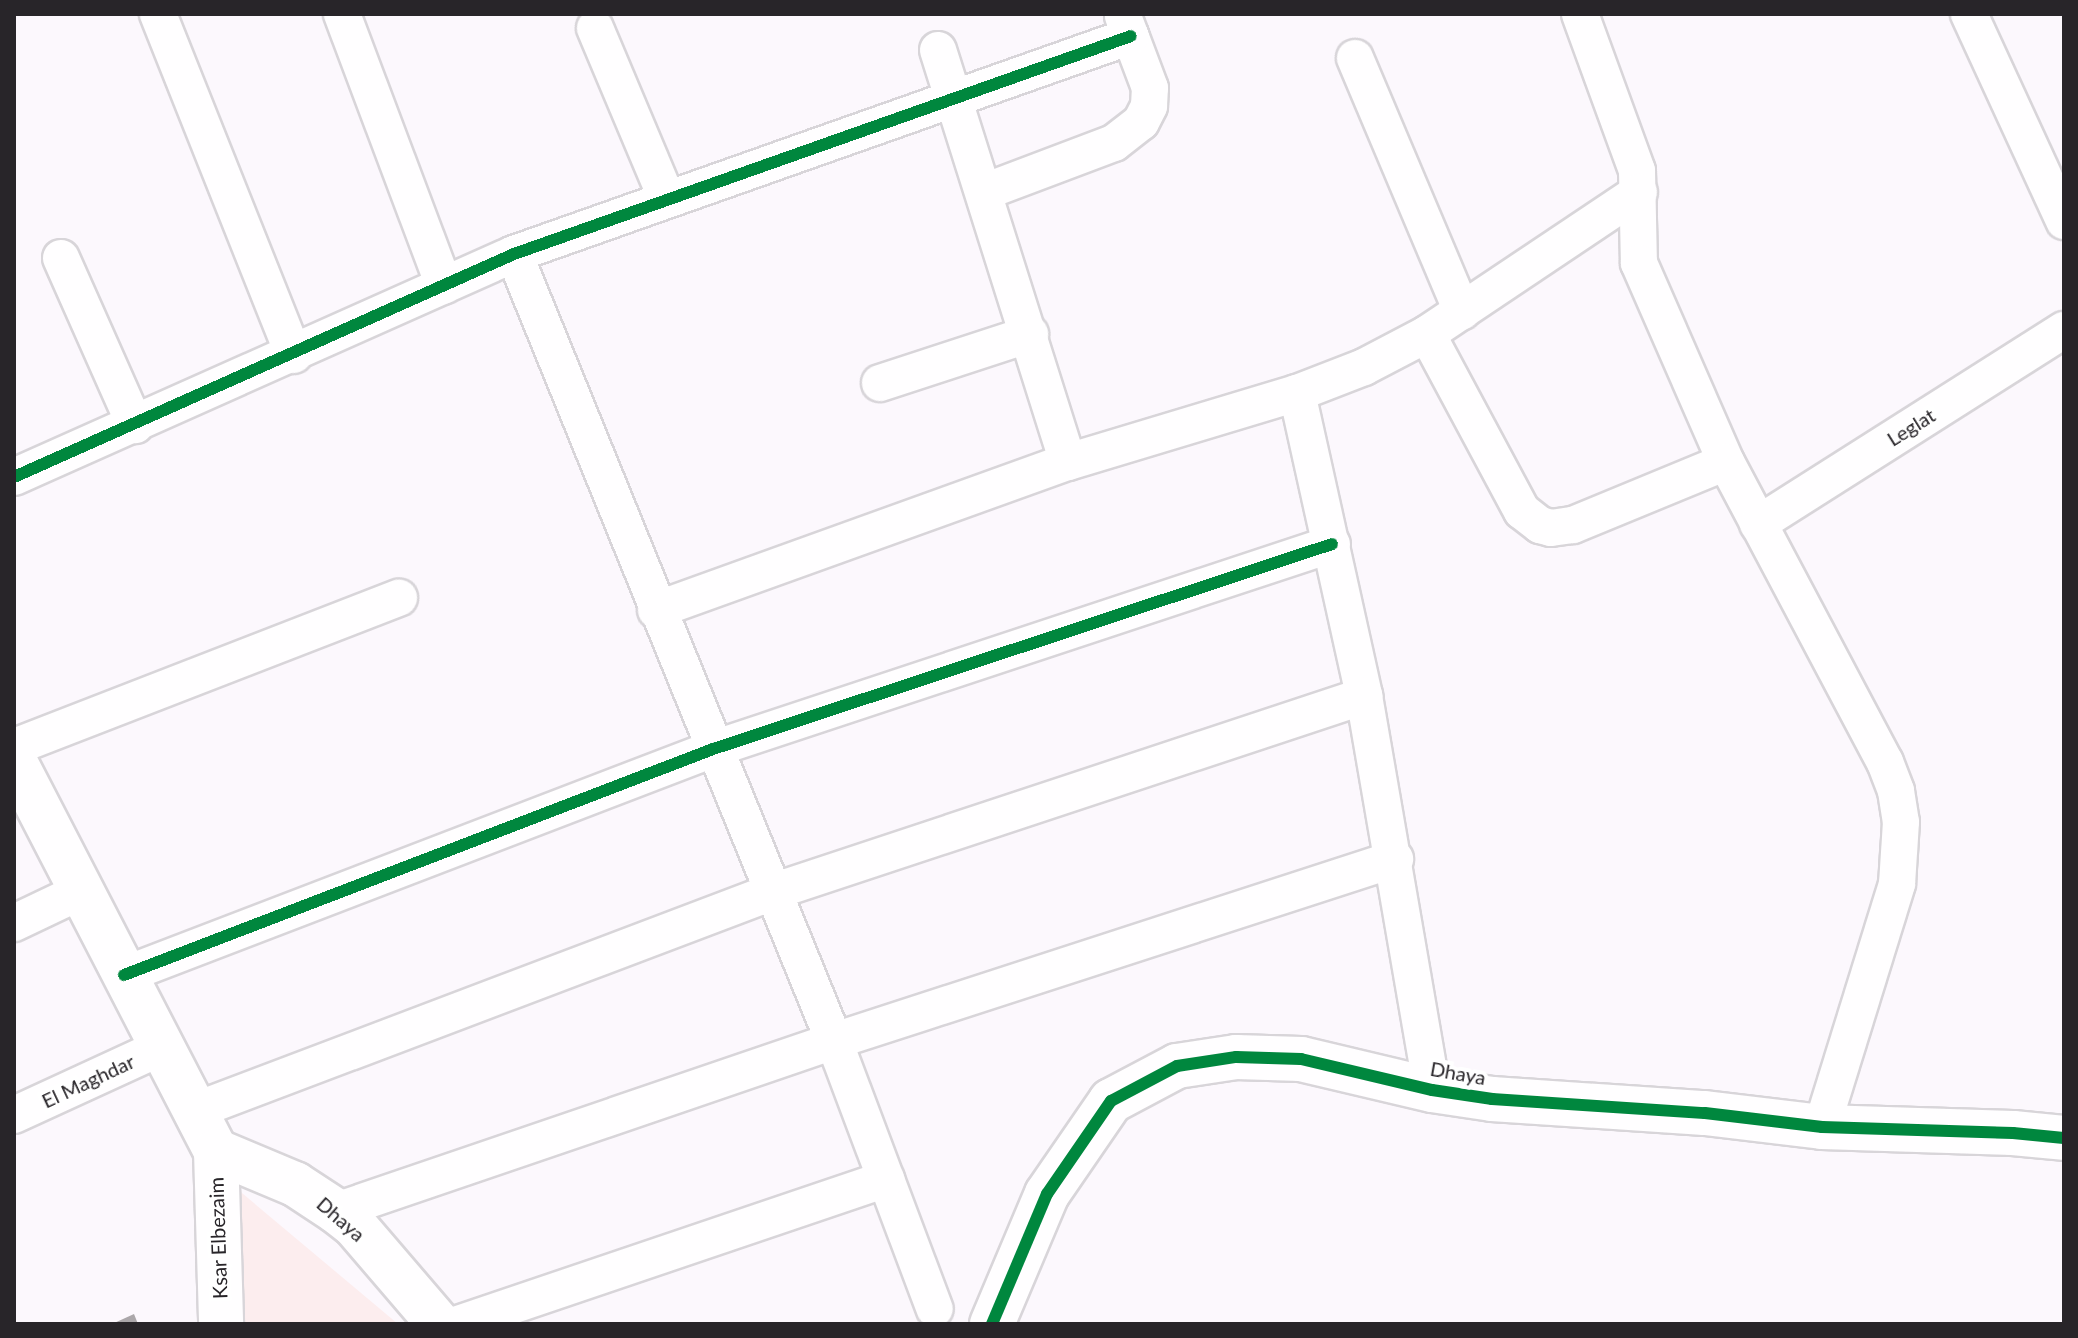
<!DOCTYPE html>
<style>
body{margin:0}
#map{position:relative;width:2078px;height:1338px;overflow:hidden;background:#fcf8fd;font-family:Lato,sans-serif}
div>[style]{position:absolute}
.green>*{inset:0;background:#fcedee}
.building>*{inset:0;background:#aba7aa}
.roads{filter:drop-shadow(2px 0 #d8d5d9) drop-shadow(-2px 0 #d8d5d9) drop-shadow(0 2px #d8d5d9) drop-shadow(0 -2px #d8d5d9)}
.street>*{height:36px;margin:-18px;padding:0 18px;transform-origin:18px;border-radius:18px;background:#fffeff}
.secondary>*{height:44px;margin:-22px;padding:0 22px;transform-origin:22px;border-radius:22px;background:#fffeff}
.cycleway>*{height:12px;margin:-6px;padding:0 6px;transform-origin:6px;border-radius:6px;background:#00873e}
span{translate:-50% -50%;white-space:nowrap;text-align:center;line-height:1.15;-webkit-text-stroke:8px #fff;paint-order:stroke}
.street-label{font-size:20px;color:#282529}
.frame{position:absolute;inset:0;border:16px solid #282529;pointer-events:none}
</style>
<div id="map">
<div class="green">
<div style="clip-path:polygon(230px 1183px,398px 1324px,212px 1324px)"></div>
</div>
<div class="building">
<div style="clip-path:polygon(134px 1314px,138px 1324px,112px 1324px)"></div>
</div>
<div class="roads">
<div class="street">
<div style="left:158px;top:14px;width:367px;rotate:68.3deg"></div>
<div style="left:342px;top:14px;width:290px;rotate:69.4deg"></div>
<div style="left:1580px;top:14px;width:167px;rotate:70deg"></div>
<div style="left:1637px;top:171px;width:92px;rotate:88.8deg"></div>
<div style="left:1639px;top:263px;width:217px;rotate:66.4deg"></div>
<div style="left:1726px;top:462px;width:340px;rotate:62.1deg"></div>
<div style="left:1885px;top:762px;width:31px;rotate:69deg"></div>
<div style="left:1896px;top:791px;width:31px;rotate:81deg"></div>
<div style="left:1901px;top:822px;width:62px;rotate:93.7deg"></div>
<div style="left:1897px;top:884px;width:254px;rotate:107.2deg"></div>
<div style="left:1969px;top:14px;width:228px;rotate:65.3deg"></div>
<div style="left:595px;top:28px;width:186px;rotate:67.2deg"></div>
<div style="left:938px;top:50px;width:432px;rotate:72.5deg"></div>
<div style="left:1355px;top:58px;width:275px;rotate:67.1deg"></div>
<div style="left:984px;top:192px;width:139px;rotate:-20.7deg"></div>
<div style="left:1114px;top:143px;width:34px;rotate:-38deg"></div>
<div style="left:1141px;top:122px;width:18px;rotate:-63deg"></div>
<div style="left:1149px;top:106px;width:18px;rotate:-87deg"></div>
<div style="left:1150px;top:88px;width:77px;rotate:-110.6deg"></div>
<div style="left:514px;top:254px;width:850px;rotate:67.87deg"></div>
<div style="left:834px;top:1041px;width:286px;rotate:69.4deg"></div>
<div style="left:61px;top:258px;width:183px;rotate:66.1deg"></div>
<div style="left:1427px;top:334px;width:201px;rotate:61.8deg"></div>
<div style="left:1522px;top:511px;width:23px;rotate:38deg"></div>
<div style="left:1540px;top:525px;width:11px;rotate:15deg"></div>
<div style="left:1551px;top:528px;width:22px;rotate:-8deg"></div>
<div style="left:1573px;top:525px;width:165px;rotate:-22.4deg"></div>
<div style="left:880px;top:383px;width:158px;rotate:-18.1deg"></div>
<div style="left:1297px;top:393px;width:310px;rotate:77.5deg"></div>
<div style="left:1364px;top:696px;width:400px;rotate:80.2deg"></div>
<div style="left:14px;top:477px;width:547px;rotate:-24.04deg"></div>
<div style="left:514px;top:254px;width:654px;rotate:-19.46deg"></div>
<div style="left:1758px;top:524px;width:362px;rotate:-32.4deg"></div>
<div style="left:656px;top:610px;width:438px;rotate:-19.8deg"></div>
<div style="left:1068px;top:462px;width:239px;rotate:-16.8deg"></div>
<div style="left:1297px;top:393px;width:72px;rotate:-21.2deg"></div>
<div style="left:1364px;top:367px;width:71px;rotate:-27.6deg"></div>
<div style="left:1427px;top:334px;width:255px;rotate:-33.8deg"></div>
<div style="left:14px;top:747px;width:413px;rotate:-21.2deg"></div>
<div style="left:14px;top:923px;width:74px;rotate:-25.5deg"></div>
<div style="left:124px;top:975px;width:631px;rotate:-20.99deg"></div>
<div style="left:713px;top:749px;width:652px;rotate:-18.32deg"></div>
<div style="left:194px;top:1111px;width:618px;rotate:-20.75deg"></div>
<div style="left:772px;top:892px;width:624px;rotate:-18.32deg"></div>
<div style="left:14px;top:1115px;width:163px;rotate:-24.7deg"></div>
<div style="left:336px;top:1211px;width:526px;rotate:-18.85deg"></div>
<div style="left:834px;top:1041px;width:590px;rotate:-17.97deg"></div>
<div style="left:458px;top:1324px;width:452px;rotate:-18.7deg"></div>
</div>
<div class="secondary">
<div style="left:14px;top:760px;width:440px;rotate:62.7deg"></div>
<div style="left:216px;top:1151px;width:173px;rotate:88.3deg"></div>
<div style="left:216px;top:1151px;width:86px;rotate:22.7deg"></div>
<div style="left:295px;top:1184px;width:49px;rotate:33.4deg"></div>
<div style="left:336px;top:1211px;width:24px;rotate:38deg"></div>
<div style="left:355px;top:1226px;width:129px;rotate:49.4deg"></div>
<div style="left:992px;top:1324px;width:141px;rotate:-67.1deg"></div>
<div style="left:1047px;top:1194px;width:113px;rotate:-55.5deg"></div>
<div style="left:1111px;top:1101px;width:75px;rotate:-27.9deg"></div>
<div style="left:1177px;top:1066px;width:60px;rotate:-8.7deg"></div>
<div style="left:1236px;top:1057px;width:65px;rotate:1.8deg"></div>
<div style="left:1301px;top:1059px;width:135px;rotate:13.3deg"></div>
<div style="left:1432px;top:1090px;width:61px;rotate:8.5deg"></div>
<div style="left:1492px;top:1099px;width:213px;rotate:3.8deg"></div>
<div style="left:1705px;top:1113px;width:118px;rotate:6.8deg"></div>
<div style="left:1822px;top:1127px;width:191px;rotate:1.8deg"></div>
<div style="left:2013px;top:1133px;width:51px;rotate:5.6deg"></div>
</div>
</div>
<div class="cycleway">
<div style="left:14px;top:477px;width:547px;rotate:-24.04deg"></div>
<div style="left:514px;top:254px;width:654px;rotate:-19.46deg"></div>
<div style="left:124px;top:975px;width:631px;rotate:-20.99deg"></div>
<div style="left:713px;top:749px;width:652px;rotate:-18.32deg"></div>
<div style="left:992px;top:1324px;width:141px;rotate:-67.1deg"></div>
<div style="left:1047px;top:1194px;width:113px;rotate:-55.5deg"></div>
<div style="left:1111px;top:1101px;width:75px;rotate:-27.9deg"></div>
<div style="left:1177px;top:1066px;width:60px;rotate:-8.7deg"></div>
<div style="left:1236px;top:1057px;width:65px;rotate:1.8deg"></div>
<div style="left:1301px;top:1059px;width:135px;rotate:13.3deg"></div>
<div style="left:1432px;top:1090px;width:61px;rotate:8.5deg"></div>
<div style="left:1492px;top:1099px;width:213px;rotate:3.8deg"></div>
<div style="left:1705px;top:1113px;width:118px;rotate:6.8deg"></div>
<div style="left:1822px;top:1127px;width:191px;rotate:1.8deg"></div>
<div style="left:2013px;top:1133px;width:51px;rotate:5.6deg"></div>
</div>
<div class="street-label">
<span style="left:1911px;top:427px;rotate:-32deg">Leglat</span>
<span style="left:1458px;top:1073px;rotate:10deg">Dhaya</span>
<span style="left:88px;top:1081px;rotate:-25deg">El Maghdar</span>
<span style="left:341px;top:1219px;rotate:41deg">Dhaya</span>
<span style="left:218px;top:1238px;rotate:-92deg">Ksar Elbezaim</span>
</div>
<div class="frame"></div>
</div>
